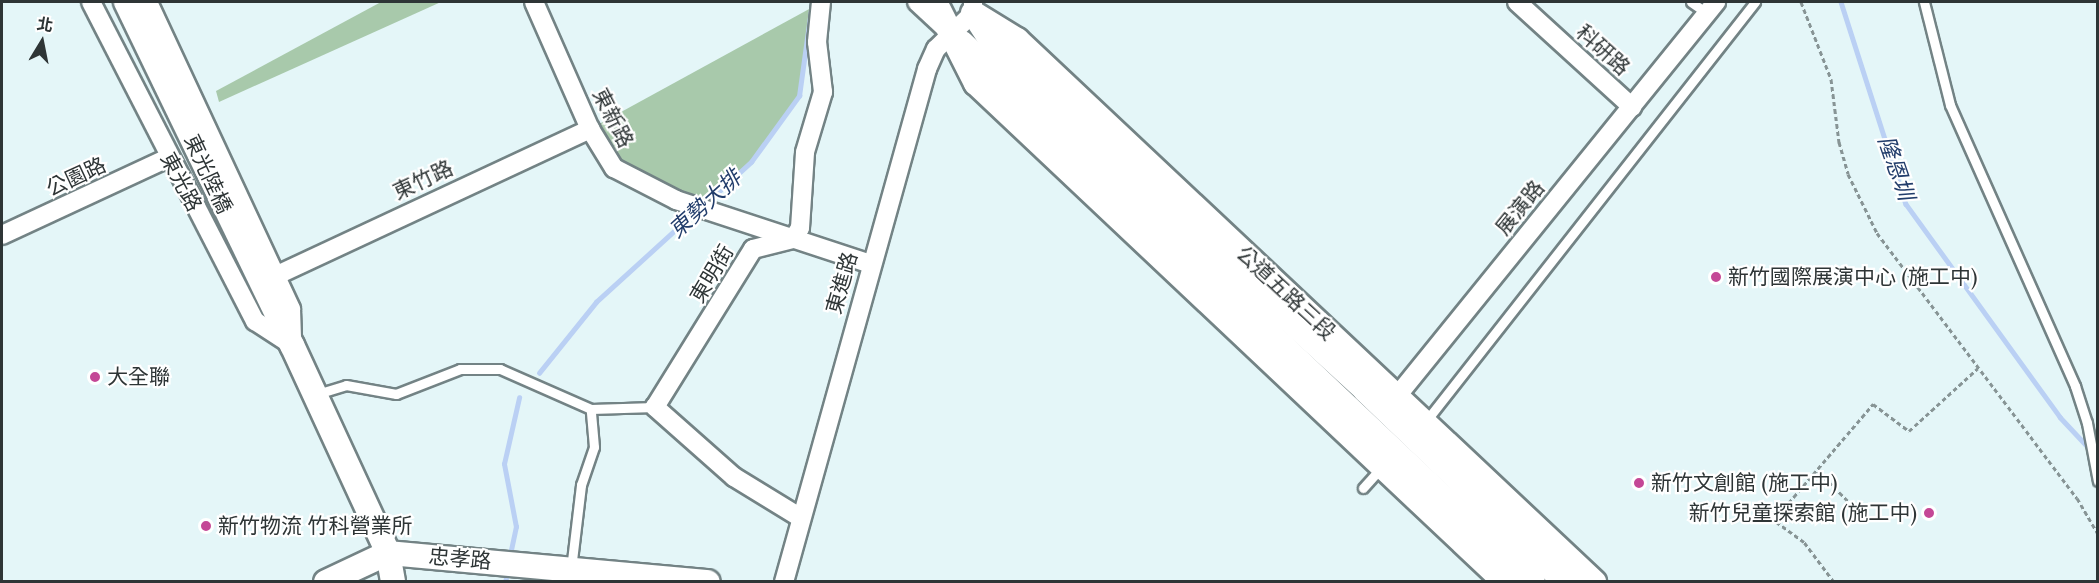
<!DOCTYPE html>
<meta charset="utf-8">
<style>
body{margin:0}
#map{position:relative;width:2099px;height:583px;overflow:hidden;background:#e4f6f8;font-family:Lora,"Noto Sans TC",serif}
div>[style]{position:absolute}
.green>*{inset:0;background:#a8c9ab}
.stream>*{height:4.5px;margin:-2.25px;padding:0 2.25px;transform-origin:2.25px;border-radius:2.25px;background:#bad0f4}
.path>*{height:3px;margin-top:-1.5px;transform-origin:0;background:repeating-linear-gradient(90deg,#879495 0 4.5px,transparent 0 7.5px)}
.roads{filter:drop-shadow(2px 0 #738385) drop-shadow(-2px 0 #738385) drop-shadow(0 2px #738385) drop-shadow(0 -2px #738385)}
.lane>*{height:9px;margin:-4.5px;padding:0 4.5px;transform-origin:4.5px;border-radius:4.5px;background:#fff}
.street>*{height:18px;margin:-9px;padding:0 9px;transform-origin:9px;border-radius:9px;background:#fff}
.secondary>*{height:24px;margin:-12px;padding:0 12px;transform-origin:12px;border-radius:12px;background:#fff}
.dots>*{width:16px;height:16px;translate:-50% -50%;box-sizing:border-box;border:3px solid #fff;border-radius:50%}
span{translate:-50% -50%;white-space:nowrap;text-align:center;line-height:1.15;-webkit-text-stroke:4.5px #fff;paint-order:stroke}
.street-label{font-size:21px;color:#2e3536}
.poi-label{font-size:21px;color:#2e3536}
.left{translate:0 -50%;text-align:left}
.right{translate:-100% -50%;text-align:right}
.water-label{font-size:22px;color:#223d6b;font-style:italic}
.frame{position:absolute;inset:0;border:3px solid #2e3536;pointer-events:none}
.north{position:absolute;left:12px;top:12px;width:60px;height:60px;-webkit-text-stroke:4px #fff;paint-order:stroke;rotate:10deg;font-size:16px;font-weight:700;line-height:24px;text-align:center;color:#2e3536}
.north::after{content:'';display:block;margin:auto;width:21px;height:27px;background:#2e3536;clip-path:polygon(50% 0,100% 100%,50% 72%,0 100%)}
</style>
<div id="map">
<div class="green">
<div style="clip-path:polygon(381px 2px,441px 2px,219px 102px,216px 91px)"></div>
<div style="clip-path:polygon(811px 8px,799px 96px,751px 162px,701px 208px,614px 168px,590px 129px)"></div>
</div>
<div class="stream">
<div style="left:1841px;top:2px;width:212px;rotate:72.2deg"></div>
<div style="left:1906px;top:204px;width:263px;rotate:54.1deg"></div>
<div style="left:2060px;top:417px;width:42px;rotate:46.9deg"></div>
<div style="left:704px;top:205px;width:64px;rotate:-42.5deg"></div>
<div style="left:751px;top:162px;width:82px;rotate:-54deg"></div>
<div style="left:799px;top:96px;width:95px;rotate:-82.1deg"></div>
<div style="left:539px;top:373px;width:91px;rotate:-51.2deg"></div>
<div style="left:596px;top:302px;width:134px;rotate:-42.3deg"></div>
<div style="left:511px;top:550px;width:24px;rotate:-78deg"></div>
<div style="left:516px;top:527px;width:64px;rotate:-100.8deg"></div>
<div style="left:504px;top:464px;width:68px;rotate:-77.2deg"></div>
<div style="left:505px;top:582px;width:4px;rotate:-76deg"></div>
</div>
<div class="path">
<div style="left:1801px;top:2px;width:83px;rotate:68.7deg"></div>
<div style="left:1831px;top:79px;width:64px;rotate:82.8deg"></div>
<div style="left:1839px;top:142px;width:33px;rotate:74deg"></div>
<div style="left:1848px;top:174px;width:66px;rotate:63.8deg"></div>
<div style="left:1877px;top:233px;width:332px;rotate:53deg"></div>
<div style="left:2077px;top:498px;width:42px;rotate:59.7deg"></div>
<div style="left:1818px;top:471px;width:42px;rotate:45deg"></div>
<div style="left:1834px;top:582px;width:50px;rotate:-126.9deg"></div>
<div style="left:1804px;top:542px;width:37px;rotate:-144deg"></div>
<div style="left:1774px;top:520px;width:153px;rotate:-49.5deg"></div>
<div style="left:1873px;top:404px;width:45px;rotate:36.9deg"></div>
<div style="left:1909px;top:431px;width:93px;rotate:-42.4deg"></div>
</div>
<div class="roads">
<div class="lane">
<div style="left:1691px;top:2px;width:19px;rotate:35deg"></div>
<div style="left:1924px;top:2px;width:106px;rotate:75.8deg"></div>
<div style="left:1950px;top:105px;width:308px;rotate:66deg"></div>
<div style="left:2075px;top:386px;width:39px;rotate:72deg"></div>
<div style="left:2087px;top:423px;width:59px;rotate:79.3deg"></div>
<div style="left:317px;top:394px;width:30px;rotate:-17deg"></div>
<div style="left:346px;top:385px;width:51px;rotate:10.2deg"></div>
<div style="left:396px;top:394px;width:69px;rotate:-21.3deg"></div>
<div style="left:460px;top:369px;width:40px"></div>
<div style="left:500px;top:369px;width:99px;rotate:23.7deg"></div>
<div style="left:591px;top:409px;width:64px;rotate:-1.8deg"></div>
<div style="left:1426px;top:421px;width:533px;rotate:-51.86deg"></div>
<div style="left:1363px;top:488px;width:27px;rotate:-48deg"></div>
<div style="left:571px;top:569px;width:85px;rotate:-83.2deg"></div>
<div style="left:581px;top:485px;width:40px;rotate:-71.1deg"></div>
<div style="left:594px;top:447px;width:38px;rotate:-95deg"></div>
</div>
<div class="street">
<div style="left:91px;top:2px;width:359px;rotate:62.8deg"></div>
<div style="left:255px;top:321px;width:44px;rotate:33deg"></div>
<div style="left:148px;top:2px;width:339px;rotate:65deg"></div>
<div style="left:291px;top:309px;width:31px;rotate:88deg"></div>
<div style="left:534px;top:2px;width:139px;rotate:66.2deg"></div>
<div style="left:590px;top:129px;width:46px;rotate:58.4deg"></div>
<div style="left:614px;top:168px;width:70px;rotate:27.3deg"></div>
<div style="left:676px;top:200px;width:205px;rotate:18.2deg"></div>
<div style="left:917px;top:2px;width:35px;rotate:43deg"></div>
<div style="left:1517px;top:2px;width:156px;rotate:42.4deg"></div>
<div style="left:2px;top:235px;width:183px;rotate:-24.9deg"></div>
<div style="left:275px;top:276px;width:348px;rotate:-25deg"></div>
<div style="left:1389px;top:406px;width:520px;rotate:-51.01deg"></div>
<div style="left:801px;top:518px;width:79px;rotate:-148.5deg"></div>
<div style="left:734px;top:477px;width:106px;rotate:-138.5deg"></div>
<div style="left:655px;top:407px;width:186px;rotate:-58.2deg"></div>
<div style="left:753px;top:249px;width:41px;rotate:-14deg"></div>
<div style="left:793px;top:239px;width:13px;rotate:-58deg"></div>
<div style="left:800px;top:228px;width:76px;rotate:-86.2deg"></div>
<div style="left:805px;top:152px;width:63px;rotate:-73.3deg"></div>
<div style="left:823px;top:92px;width:50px;rotate:-96.8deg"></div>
<div style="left:817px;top:42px;width:40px;rotate:-84.3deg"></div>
<div style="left:784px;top:582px;width:533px;rotate:-74.42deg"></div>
<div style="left:927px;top:69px;width:22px;rotate:-66deg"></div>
<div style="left:936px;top:49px;width:52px;rotate:-44.2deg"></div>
<div style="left:973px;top:13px;width:11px;rotate:-90deg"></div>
</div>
<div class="secondary">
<div style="left:126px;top:2px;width:381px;rotate:64.2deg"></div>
<div style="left:292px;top:345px;width:229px;rotate:65.2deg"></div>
<div style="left:388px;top:553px;width:29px;rotate:80deg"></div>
<div style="left:935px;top:2px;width:91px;rotate:63.2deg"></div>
<div style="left:976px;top:83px;width:727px;rotate:43.33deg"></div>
<div style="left:973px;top:13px;width:52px;rotate:31.5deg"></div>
<div style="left:1017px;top:40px;width:792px;rotate:43.21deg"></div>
<div style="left:977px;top:19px;width:44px;rotate:57deg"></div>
<div style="left:1001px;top:56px;width:494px;rotate:42.5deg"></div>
<div style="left:1365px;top:390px;width:277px;rotate:43.8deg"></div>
<div style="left:962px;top:43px;width:785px;rotate:43.35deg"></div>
<div style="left:326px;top:582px;width:68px;rotate:-25.1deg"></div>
<div style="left:388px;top:553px;width:321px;rotate:5.2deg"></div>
</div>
</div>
<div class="dots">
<div style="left:1716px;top:277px;background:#c44796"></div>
<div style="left:95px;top:377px;background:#c44796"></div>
<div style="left:1639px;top:483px;background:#c44796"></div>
<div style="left:1929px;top:513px;background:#c44796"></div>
<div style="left:206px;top:526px;background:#c44796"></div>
</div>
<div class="street-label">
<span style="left:1603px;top:50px;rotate:42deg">科研路</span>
<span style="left:613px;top:118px;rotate:63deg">東新路</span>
<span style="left:208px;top:174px;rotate:65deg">東光陸橋</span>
<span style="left:76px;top:177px;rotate:-25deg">公園路</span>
<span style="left:423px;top:180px;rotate:-25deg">東竹路</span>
<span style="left:181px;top:182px;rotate:62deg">東光路</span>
<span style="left:1520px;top:208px;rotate:-51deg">展演路</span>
<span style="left:712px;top:274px;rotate:-59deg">東明街</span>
<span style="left:842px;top:283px;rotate:-74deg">東進路</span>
<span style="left:1286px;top:293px;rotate:43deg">公道五路三段</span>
<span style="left:460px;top:559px;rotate:5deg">忠孝路</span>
</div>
<div class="poi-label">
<span class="left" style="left:1728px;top:277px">新竹國際展演中心 (施工中)</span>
<span class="left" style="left:107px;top:377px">大全聯</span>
<span class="left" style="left:1651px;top:483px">新竹文創館 (施工中)</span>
<span class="right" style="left:1917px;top:513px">新竹兒童探索館 (施工中)</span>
<span class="left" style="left:218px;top:526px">新竹物流 竹科營業所</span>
</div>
<div class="water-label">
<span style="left:1896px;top:168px;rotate:71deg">隆恩圳</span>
<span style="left:705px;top:204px;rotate:-42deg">東勢大排</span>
</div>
<div class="frame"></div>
<div class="north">北</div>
</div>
